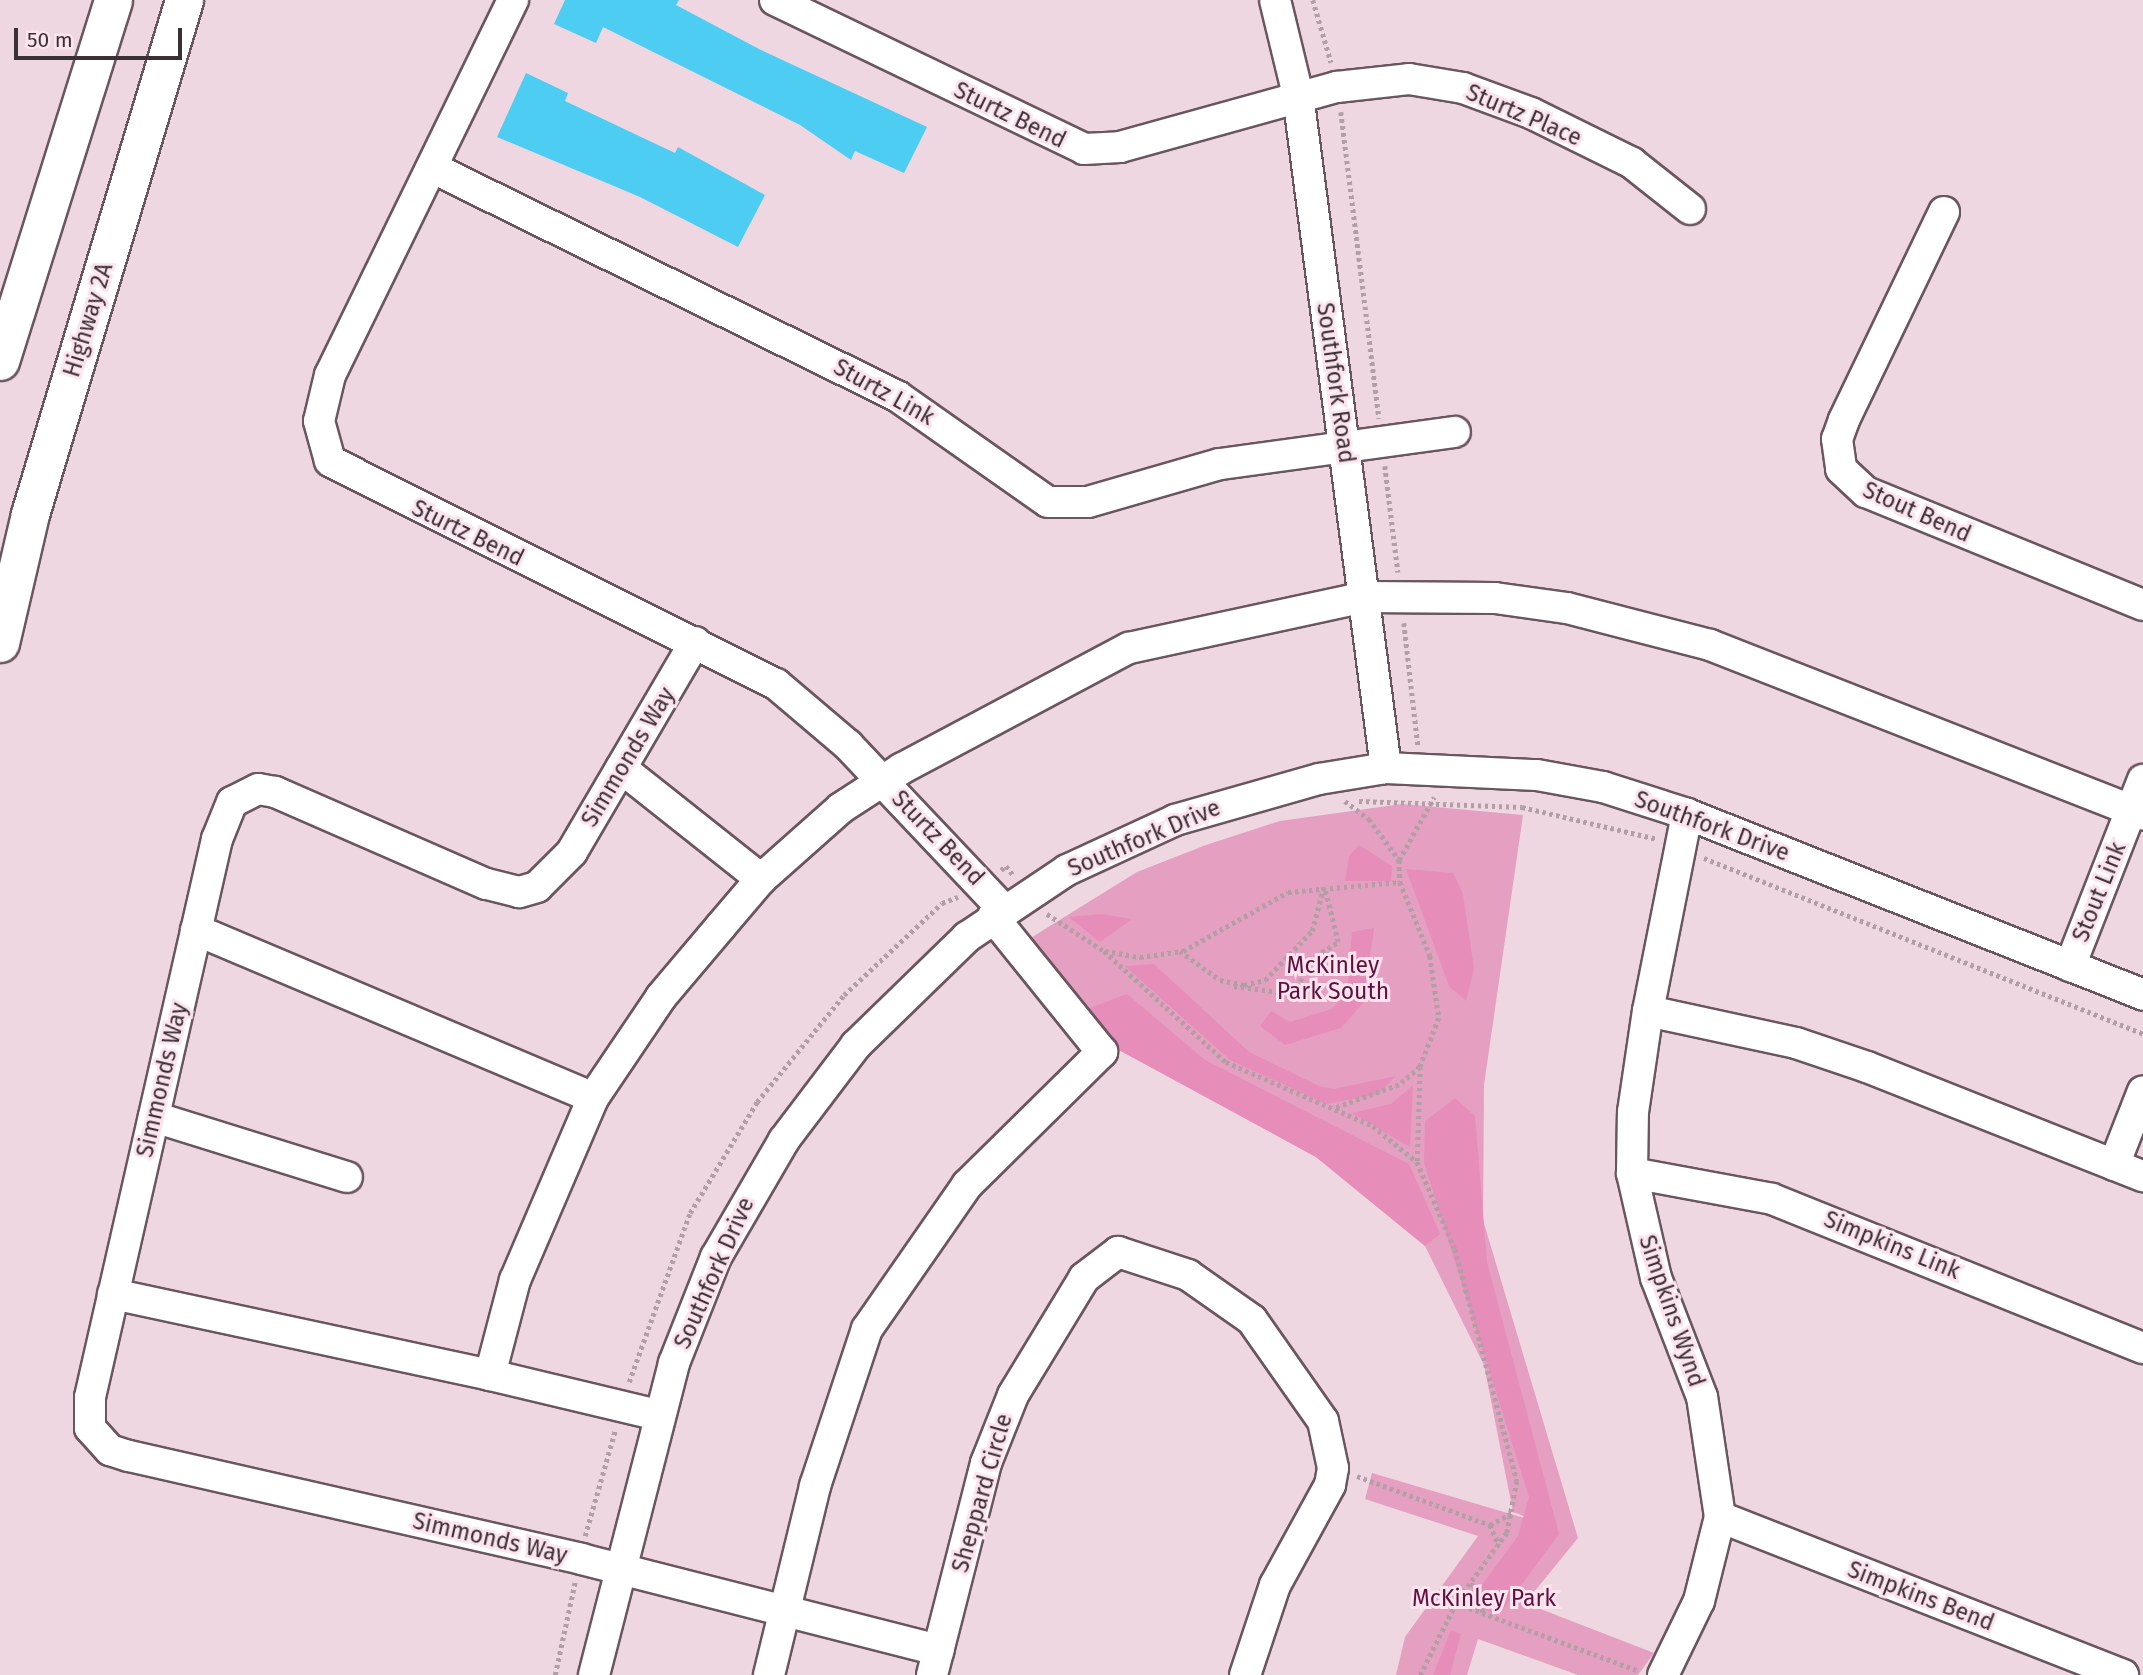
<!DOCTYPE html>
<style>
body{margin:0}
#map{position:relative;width:2143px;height:1675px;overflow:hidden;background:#eed7e1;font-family:"Fira Sans",sans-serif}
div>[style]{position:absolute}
.green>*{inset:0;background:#e59fc0}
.forest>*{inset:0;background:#e78db9}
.building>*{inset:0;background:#4ecdf2}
.path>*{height:4.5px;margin-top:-2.25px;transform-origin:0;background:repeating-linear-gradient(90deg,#b19ea6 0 3.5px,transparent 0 7px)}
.roads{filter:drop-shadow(2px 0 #6a565f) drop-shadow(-2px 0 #6a565f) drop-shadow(0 2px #6a565f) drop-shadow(0 -2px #6a565f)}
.minor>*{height:30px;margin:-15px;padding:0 15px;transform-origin:15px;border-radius:15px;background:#fff}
.major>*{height:37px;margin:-18.5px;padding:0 18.5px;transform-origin:18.5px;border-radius:18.5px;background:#fff}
span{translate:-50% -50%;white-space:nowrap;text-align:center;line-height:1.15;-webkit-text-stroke:6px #fce4ee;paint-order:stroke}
.street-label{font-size:23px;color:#3a3034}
.park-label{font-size:23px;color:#5f103f}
.scale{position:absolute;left:14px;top:28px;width:168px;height:32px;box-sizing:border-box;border:4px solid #3a3034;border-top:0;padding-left:9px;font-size:21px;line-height:24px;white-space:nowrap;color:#3a3034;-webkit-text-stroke:5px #fce4ee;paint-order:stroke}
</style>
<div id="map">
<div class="green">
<div style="clip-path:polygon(1402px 804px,1523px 815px,1484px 1085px,1483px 1220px,1578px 1538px,1525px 1603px,1654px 1653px,1638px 1675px,1578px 1675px,1478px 1639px,1467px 1675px,1396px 1675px,1405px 1637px,1478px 1536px,1365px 1499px,1372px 1473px,1541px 1523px,1513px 1512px,1484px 1365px,1425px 1246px,1316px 1157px,1106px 1043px,1029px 939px,1137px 872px,1206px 845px,1280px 821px)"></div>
</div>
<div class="forest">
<div style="clip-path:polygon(1359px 845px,1392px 866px,1391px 881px,1345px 881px,1349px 856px)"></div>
<div style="clip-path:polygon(1406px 869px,1453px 873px,1463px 894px,1474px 969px,1466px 1001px,1449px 986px)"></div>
<div style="clip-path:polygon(1102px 914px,1132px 919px,1100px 942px,1069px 917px)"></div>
<div style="clip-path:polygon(1374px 928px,1364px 1002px,1341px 1028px,1285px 1045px,1260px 1026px,1271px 1011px,1290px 1022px,1332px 1009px,1347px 993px,1352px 932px)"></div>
<div style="clip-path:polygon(1154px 964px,1249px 1052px,1319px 1086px,1334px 1089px,1396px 1076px,1378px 1094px,1326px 1104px,1230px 1060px,1125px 966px)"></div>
<div style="clip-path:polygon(1127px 994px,1205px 1060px,1409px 1164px,1440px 1234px,1425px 1246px,1316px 1157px,1106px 1043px,1082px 1011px)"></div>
<div style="clip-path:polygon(1413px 1085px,1410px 1147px,1352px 1113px,1391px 1104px)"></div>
<div style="clip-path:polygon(1455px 1098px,1475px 1116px,1487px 1262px,1559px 1534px,1499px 1615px,1468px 1604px,1518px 1536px,1529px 1497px,1424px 1163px,1425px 1121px)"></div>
<div style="clip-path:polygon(1451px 1630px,1461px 1634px,1450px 1675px,1433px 1675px)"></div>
</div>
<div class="building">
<div style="clip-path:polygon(565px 0,679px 0,676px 5px,759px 49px,927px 127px,904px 173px,855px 151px,851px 160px,800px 125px,603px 27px,596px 43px,554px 24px)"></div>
<div style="clip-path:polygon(526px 73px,568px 93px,565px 101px,675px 153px,678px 147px,765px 195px,738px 247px,640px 197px,497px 137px)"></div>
</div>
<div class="path">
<div style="left:1313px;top:0;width:65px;rotate:73.8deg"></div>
<div style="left:1341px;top:112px;width:309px;rotate:82.9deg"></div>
<div style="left:1385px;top:466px;width:107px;rotate:83deg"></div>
<div style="left:1404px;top:623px;width:123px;rotate:83.5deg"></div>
<div style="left:1345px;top:801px;width:30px;rotate:37deg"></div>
<div style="left:1369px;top:819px;width:51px;rotate:53.8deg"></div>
<div style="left:1399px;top:860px;width:22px;rotate:87deg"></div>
<div style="left:1359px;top:801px;width:163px;rotate:2.1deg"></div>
<div style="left:1522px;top:807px;width:139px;rotate:13.3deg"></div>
<div style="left:1704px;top:858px;width:473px;rotate:21.8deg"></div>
<div style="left:1399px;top:860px;width:72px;rotate:-60.9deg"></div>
<div style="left:1001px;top:870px;width:6px;rotate:-39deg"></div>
<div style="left:1006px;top:866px;width:13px;rotate:51deg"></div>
<div style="left:1047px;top:914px;width:68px;rotate:33deg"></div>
<div style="left:1104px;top:951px;width:165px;rotate:42.3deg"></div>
<div style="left:1226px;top:1062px;width:160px;rotate:23.5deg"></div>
<div style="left:1373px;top:1126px;width:57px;rotate:39.3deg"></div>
<div style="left:1417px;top:1162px;width:95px;rotate:66.4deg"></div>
<div style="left:1455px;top:1249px;width:240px;rotate:75deg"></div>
<div style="left:1517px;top:1481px;width:53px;rotate:100.9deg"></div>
<div style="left:1507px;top:1533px;width:87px;rotate:126.1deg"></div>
<div style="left:1105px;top:951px;width:36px;rotate:10deg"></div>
<div style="left:1140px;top:957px;width:43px;rotate:-7.9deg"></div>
<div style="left:1183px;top:951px;width:120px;rotate:-29.3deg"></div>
<div style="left:1288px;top:892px;width:112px;rotate:-5.1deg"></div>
<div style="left:1400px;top:882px;width:80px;rotate:67.9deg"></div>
<div style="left:1430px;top:956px;width:63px;rotate:81.7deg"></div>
<div style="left:1439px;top:1018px;width:53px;rotate:111.2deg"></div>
<div style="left:1420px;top:1067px;width:28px;rotate:139deg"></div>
<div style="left:1399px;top:1085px;width:68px;rotate:160.2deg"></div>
<div style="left:1180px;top:951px;width:49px;rotate:35.9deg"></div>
<div style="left:1220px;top:980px;width:25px;rotate:12deg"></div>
<div style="left:1244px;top:985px;width:22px;rotate:-13deg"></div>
<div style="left:1265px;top:980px;width:68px;rotate:-46.2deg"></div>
<div style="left:1312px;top:931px;width:47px;rotate:-75.1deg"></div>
<div style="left:1234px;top:986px;width:61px;rotate:7.6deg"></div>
<div style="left:1294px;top:994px;width:38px;rotate:-65deg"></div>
<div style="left:1310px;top:960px;width:33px;rotate:-33deg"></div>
<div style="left:1338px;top:942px;width:54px;rotate:-104deg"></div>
<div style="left:1417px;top:1161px;width:93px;rotate:-88.2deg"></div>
<div style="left:629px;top:1382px;width:180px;rotate:-70.2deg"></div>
<div style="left:690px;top:1213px;width:130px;rotate:-58.9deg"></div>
<div style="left:757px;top:1102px;width:138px;rotate:-50.9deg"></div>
<div style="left:844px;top:995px;width:134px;rotate:-43.2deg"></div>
<div style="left:942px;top:903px;width:17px;rotate:-21deg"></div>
<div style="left:1357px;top:1476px;width:142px;rotate:20.2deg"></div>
<div style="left:1490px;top:1525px;width:22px;rotate:66deg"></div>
<div style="left:1490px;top:1525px;width:26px;rotate:-29deg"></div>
<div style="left:585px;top:1536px;width:109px;rotate:-74.1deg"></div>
<div style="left:1471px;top:1583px;width:33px;rotate:67deg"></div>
<div style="left:555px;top:1675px;width:95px;rotate:-77.9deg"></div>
<div style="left:1420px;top:1675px;width:80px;rotate:-63.4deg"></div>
<div style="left:1456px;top:1603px;width:195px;rotate:20.4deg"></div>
</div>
<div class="roads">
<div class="minor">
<div style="left:513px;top:0;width:417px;rotate:116deg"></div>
<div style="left:330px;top:375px;width:47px;rotate:103.4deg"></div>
<div style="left:319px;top:421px;width:41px;rotate:74.6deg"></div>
<div style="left:330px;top:461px;width:499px;rotate:26.6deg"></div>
<div style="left:776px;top:684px;width:94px;rotate:40.3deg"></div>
<div style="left:848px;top:745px;width:226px;rotate:46.6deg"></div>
<div style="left:775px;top:0;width:343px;rotate:25.7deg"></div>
<div style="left:1084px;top:149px;width:36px;rotate:-3deg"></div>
<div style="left:1120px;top:147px;width:225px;rotate:-15.5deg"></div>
<div style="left:1337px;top:87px;width:72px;rotate:-6.3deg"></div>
<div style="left:1409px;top:79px;width:55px;rotate:9.5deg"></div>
<div style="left:1463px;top:88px;width:72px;rotate:20.2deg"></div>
<div style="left:1531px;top:113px;width:113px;rotate:26.3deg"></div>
<div style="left:1632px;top:163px;width:74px;rotate:38.4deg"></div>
<div style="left:1275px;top:0;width:98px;rotate:76.4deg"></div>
<div style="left:1298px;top:95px;width:679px;rotate:82.55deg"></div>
<div style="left:435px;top:169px;width:515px;rotate:26.17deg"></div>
<div style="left:897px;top:396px;width:184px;rotate:35.1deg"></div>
<div style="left:1048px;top:502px;width:40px"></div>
<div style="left:1088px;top:502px;width:137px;rotate:-16.1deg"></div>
<div style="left:1220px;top:464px;width:237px;rotate:-7.8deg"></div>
<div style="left:1944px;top:212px;width:231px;rotate:115.7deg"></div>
<div style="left:1844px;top:420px;width:20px;rotate:110deg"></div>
<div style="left:1837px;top:439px;width:30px;rotate:82deg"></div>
<div style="left:1841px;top:469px;width:34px;rotate:43deg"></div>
<div style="left:1866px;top:492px;width:299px;rotate:22.2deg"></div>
<div style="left:695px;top:642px;width:243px;rotate:120.4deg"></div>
<div style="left:572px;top:852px;width:49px;rotate:135deg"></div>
<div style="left:537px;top:887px;width:19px;rotate:164deg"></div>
<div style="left:519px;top:892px;width:34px;rotate:-166deg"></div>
<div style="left:486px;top:884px;width:230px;rotate:-156.4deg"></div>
<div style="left:275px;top:792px;width:17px;rotate:-170deg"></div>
<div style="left:258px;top:789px;width:29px;rotate:153deg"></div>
<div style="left:232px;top:802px;width:40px;rotate:112deg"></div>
<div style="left:217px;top:839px;width:572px;rotate:102.82deg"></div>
<div style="left:90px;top:1397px;width:31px;rotate:90deg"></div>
<div style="left:90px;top:1428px;width:30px;rotate:48deg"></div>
<div style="left:110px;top:1450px;width:20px;rotate:18deg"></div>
<div style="left:129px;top:1456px;width:464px;rotate:12.8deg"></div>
<div style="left:581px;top:1559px;width:369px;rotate:14.3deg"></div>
<div style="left:621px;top:768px;width:179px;rotate:38.4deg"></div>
<div style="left:196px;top:930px;width:431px;rotate:22.9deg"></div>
<div style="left:2070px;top:966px;width:200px;rotate:-68.6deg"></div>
<div style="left:1648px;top:1011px;width:151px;rotate:12.2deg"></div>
<div style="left:1796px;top:1043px;width:75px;rotate:18.7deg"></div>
<div style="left:1867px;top:1067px;width:297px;rotate:21.6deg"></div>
<div style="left:154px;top:1117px;width:202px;rotate:17.3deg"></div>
<div style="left:2114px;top:1165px;width:79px;rotate:-68.6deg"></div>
<div style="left:1632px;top:1173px;width:142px;rotate:10.5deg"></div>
<div style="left:1772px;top:1199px;width:400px;rotate:21.9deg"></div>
<div style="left:113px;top:1294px;width:386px;rotate:12.1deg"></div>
<div style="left:658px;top:1415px;width:173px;rotate:-166.6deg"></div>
<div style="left:490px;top:1375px;width:98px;rotate:-75.3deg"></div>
<div style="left:515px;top:1280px;width:198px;rotate:-66.8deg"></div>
<div style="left:593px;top:1098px;width:122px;rotate:-56deg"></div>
<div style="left:661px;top:997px;width:93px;rotate:-49.8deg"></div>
<div style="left:721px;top:926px;width:62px;rotate:-49.6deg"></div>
<div style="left:761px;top:879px;width:107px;rotate:-41.6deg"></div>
<div style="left:841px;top:808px;width:72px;rotate:-33deg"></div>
<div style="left:901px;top:769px;width:258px;rotate:-28deg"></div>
<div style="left:1129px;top:648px;width:241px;rotate:-12.2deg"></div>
<div style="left:1365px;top:597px;width:130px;rotate:0.4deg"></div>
<div style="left:1495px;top:598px;width:73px;rotate:7.9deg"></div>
<div style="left:1567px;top:608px;width:148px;rotate:14.5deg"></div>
<div style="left:1710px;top:645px;width:465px;rotate:21.4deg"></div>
<div style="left:1720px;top:1517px;width:433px;rotate:21.4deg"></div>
<div style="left:594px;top:1675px;width:322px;rotate:-75.6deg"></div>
<div style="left:674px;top:1363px;width:114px;rotate:-68.4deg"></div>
<div style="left:716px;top:1257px;width:135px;rotate:-59.8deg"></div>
<div style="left:784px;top:1140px;width:119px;rotate:-52.8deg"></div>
<div style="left:856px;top:1045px;width:155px;rotate:-44.2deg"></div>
<div style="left:967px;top:937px;width:120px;rotate:-33.8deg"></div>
<div style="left:1067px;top:870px;width:119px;rotate:-24.8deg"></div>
<div style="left:1175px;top:820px;width:150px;rotate:-15.9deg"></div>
<div style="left:1319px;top:779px;width:68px;rotate:-9.3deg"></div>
<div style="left:1386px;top:768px;width:151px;rotate:2.7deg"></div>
<div style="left:1537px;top:775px;width:67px;rotate:10.3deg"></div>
<div style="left:1603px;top:787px;width:88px;rotate:17.8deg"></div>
<div style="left:1687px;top:814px;width:491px;rotate:21.6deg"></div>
<div style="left:769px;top:1675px;width:195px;rotate:-76.3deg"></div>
<div style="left:815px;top:1486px;width:165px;rotate:-71.7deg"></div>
<div style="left:867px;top:1329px;width:175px;rotate:-55.2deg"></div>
<div style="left:967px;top:1185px;width:190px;rotate:-44.6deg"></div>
<div style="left:1102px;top:1052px;width:174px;rotate:-128.9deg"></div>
<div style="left:932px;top:1675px;width:219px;rotate:-75.7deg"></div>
<div style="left:986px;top:1463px;width:73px;rotate:-68.3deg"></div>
<div style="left:1013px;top:1395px;width:137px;rotate:-58.7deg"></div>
<div style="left:1084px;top:1278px;width:43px;rotate:-37.4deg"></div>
<div style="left:1118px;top:1252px;width:74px;rotate:18.2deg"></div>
<div style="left:1188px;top:1275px;width:78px;rotate:35.1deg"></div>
<div style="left:1252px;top:1320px;width:123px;rotate:54.9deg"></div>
<div style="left:1323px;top:1421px;width:48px;rotate:78deg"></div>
<div style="left:1333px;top:1468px;width:17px;rotate:100deg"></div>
<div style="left:1330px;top:1485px;width:114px;rotate:118.8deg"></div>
<div style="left:1275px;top:1585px;width:95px;rotate:108.4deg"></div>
<div style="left:1663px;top:1675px;width:82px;rotate:-64.1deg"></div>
<div style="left:1699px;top:1601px;width:87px;rotate:-76deg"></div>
<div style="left:1720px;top:1517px;width:121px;rotate:-98.5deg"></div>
<div style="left:1702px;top:1397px;width:128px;rotate:-111.1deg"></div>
<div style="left:1656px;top:1278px;width:108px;rotate:-102.9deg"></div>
<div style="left:1632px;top:1173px;width:61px;rotate:-89.1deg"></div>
<div style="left:1633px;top:1112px;width:102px;rotate:-81.6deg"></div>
<div style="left:1648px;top:1011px;width:201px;rotate:-78.8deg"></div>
</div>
<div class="major">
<div style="left:0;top:361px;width:378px;rotate:-72.6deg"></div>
<div style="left:0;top:643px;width:132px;rotate:-76.9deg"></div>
<div style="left:30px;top:514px;width:537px;rotate:-73.32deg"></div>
</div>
</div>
<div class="street-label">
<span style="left:1010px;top:115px;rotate:26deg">Sturtz Bend</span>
<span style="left:1524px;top:115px;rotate:23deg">Sturtz Place</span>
<span style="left:88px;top:320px;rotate:-73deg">Highway 2A</span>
<span style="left:1336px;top:383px;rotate:82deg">Southfork Road</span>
<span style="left:884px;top:392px;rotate:29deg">Sturtz Link</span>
<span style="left:1917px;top:512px;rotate:24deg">Stout Bend</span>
<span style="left:468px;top:533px;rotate:26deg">Sturtz Bend</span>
<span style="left:628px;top:757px;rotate:-59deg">Simmonds Way</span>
<span style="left:1712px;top:826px;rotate:20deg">Southfork Drive</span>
<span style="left:938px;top:838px;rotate:46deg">Sturtz Bend</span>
<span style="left:1144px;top:838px;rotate:-23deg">Southfork Drive</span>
<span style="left:2099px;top:892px;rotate:-68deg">Stout Link</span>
<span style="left:162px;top:1080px;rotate:-77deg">Simmonds Way</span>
<span style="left:1892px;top:1245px;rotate:22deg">Simpkins Link</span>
<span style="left:714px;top:1273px;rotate:-66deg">Southfork Drive</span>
<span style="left:1672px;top:1311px;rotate:71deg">Simpkins Wynd</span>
<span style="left:982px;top:1493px;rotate:-74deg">Sheppard Circle</span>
<span style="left:490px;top:1538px;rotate:13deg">Simmonds Way</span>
<span style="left:1921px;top:1596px;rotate:21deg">Simpkins Bend</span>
</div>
<div class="park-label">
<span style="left:1333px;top:978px">McKinley<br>Park South</span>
<span style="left:1484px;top:1598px">McKinley Park</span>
</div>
<div class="scale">50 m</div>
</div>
